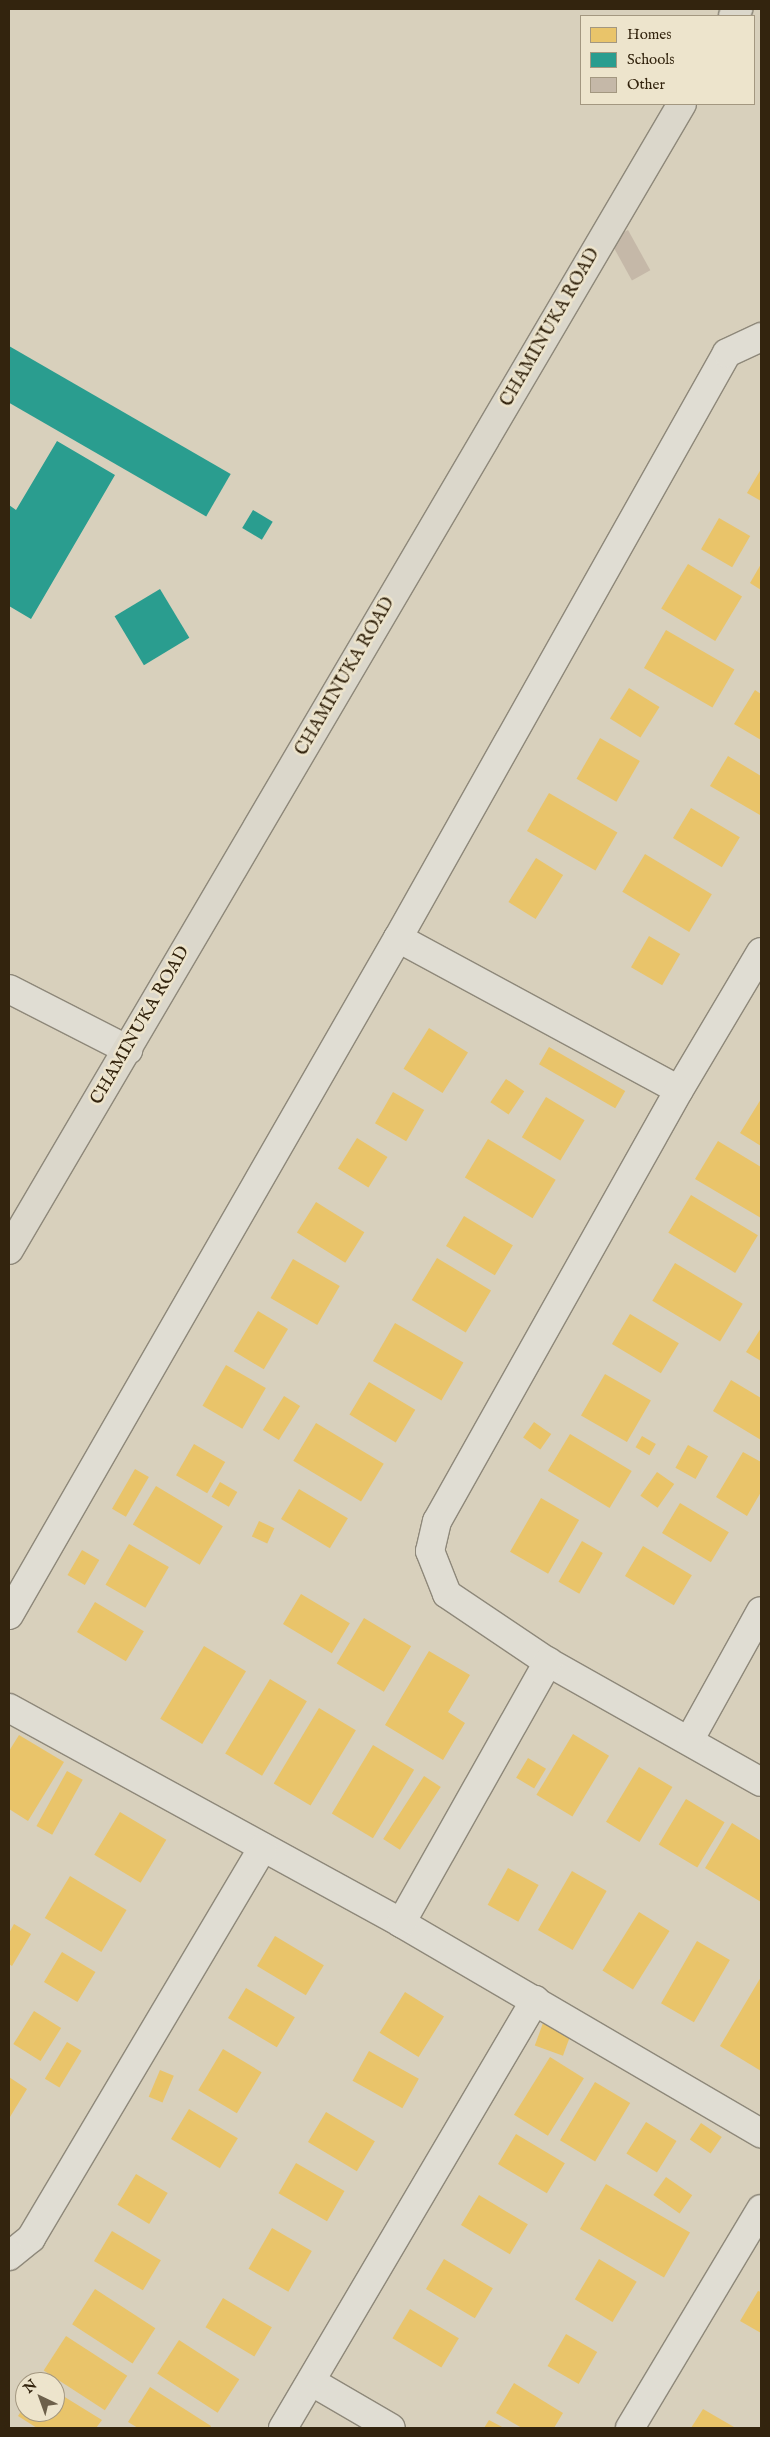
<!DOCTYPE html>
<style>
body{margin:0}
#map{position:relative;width:770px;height:2437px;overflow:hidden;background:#d8d0bc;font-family:"IM FELL English",serif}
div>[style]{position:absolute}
.homes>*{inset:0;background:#e9c46a;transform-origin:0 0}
.schools>*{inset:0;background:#2a9d8f;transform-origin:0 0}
.building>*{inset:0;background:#c5b8a8;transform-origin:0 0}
.roads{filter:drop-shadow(1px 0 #8e887a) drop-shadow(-1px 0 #8e887a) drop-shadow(0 1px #8e887a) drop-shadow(0 -1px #8e887a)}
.street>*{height:28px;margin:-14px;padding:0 14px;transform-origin:14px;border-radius:14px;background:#e0ddd3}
.primary>*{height:28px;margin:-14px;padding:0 14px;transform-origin:14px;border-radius:14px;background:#dbd7cb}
span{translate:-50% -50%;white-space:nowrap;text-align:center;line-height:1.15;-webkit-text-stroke:5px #ede4cc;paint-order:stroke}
.street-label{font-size:18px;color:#33240e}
.frame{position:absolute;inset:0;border:10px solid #33240e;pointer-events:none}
.legend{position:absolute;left:580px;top:15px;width:175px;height:90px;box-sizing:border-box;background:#ede4cc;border:1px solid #a39780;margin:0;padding:6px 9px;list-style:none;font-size:15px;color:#33240e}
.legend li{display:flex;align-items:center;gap:10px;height:25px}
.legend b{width:25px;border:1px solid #a39780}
.north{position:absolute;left:15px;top:2372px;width:50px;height:50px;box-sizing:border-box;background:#ede4cc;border:1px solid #a39780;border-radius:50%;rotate:318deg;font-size:14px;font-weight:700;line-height:20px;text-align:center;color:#33240e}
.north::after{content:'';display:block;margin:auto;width:18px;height:22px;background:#6d604b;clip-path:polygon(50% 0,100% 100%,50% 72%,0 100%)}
</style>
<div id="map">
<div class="homes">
<div style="clip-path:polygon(761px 469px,761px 501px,747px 493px)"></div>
<div style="left:719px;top:518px;width:36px;height:36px;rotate:30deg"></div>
<div style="left:688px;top:564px;width:63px;height:52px;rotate:31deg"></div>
<div style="clip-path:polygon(761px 564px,761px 590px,750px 583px)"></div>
<div style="left:666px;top:630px;width:79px;height:44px;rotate:30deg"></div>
<div style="left:629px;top:688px;width:36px;height:36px;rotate:32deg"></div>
<div style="clip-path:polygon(755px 690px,761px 694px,761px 740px,734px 724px)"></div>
<div style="left:600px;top:738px;width:46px;height:47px;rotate:30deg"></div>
<div style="clip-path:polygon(728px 756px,761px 776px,760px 815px,710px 786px)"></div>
<div style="left:549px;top:793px;width:79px;height:44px;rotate:30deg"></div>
<div style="left:691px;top:808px;width:57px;height:35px;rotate:31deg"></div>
<div style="left:645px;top:854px;width:78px;height:44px;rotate:31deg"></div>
<div style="left:536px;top:858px;width:32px;height:52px;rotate:32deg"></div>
<div style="left:649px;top:936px;width:36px;height:36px;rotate:30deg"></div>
<div style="left:429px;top:1028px;width:46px;height:48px;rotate:32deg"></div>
<div style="left:549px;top:1047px;width:88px;height:20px;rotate:30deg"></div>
<div style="left:506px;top:1079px;width:22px;height:28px;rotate:34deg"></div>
<div style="left:393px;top:1092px;width:36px;height:36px;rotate:30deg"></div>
<div style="left:546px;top:1097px;width:45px;height:47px;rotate:31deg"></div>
<div style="clip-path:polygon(761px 1099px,761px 1146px,740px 1133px)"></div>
<div style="left:357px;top:1138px;width:36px;height:36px;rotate:32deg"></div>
<div style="left:488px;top:1139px;width:79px;height:45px;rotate:31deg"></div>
<div style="clip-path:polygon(718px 1141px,761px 1167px,761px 1218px,695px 1179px)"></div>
<div style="left:691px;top:1195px;width:78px;height:44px;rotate:31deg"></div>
<div style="left:316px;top:1202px;width:57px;height:36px;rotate:32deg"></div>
<div style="left:464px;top:1216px;width:57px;height:35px;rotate:31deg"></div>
<div style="left:437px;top:1258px;width:63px;height:49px;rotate:31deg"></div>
<div style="left:293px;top:1259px;width:54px;height:45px;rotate:30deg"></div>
<div style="left:675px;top:1263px;width:79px;height:44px;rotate:31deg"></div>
<div style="left:258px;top:1311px;width:35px;height:47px;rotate:31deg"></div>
<div style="left:630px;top:1314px;width:57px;height:35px;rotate:31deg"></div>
<div style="left:395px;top:1323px;width:79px;height:44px;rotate:30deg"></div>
<div style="clip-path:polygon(761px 1328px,761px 1361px,746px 1352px)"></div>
<div style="left:226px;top:1365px;width:46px;height:47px;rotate:30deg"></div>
<div style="left:605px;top:1374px;width:53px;height:48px;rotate:30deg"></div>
<div style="clip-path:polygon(731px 1380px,761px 1398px,761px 1440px,713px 1411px)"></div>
<div style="left:369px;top:1382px;width:54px;height:38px;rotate:31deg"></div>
<div style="left:284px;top:1396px;width:19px;height:40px;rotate:32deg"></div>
<div style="left:534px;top:1422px;width:21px;height:19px;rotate:35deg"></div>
<div style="left:316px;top:1423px;width:79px;height:44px;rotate:31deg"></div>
<div style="left:570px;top:1434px;width:72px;height:43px;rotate:31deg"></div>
<div style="left:642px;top:1436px;width:16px;height:13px;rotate:30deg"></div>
<div style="left:194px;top:1444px;width:36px;height:36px;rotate:30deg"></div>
<div style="left:688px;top:1445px;width:23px;height:26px;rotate:29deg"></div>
<div style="clip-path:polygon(743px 1452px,761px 1462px,761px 1492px,747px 1516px,716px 1497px)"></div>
<div style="left:135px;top:1469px;width:16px;height:46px;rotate:30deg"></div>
<div style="left:657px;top:1472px;width:21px;height:29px;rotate:35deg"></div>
<div style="left:220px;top:1482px;width:20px;height:17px;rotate:30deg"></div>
<div style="left:156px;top:1486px;width:78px;height:45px;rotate:31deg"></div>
<div style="left:299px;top:1489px;width:57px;height:35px;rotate:31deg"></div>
<div style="left:541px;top:1498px;width:44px;height:62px;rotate:30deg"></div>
<div style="left:680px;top:1503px;width:57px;height:35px;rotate:31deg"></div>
<div style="left:259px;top:1521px;width:17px;height:17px;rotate:25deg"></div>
<div style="left:582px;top:1541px;width:24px;height:47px;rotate:30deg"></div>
<div style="left:129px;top:1544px;width:46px;height:47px;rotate:30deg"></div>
<div style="left:643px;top:1546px;width:57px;height:35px;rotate:31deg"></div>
<div style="left:82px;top:1550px;width:20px;height:29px;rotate:30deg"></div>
<div style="left:301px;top:1594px;width:57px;height:35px;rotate:31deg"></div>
<div style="left:95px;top:1602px;width:57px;height:35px;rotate:31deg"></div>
<div style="left:364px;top:1618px;width:55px;height:53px;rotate:31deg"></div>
<div style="left:204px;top:1646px;width:49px;height:85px;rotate:31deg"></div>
<div style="clip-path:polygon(429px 1651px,470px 1675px,448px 1712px,465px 1723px,443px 1760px,385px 1725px)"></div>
<div style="left:270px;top:1679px;width:43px;height:87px;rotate:31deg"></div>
<div style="left:319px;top:1708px;width:43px;height:88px;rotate:31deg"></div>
<div style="left:573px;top:1734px;width:42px;height:71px;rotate:31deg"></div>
<div style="clip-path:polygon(19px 1735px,64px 1762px,28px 1821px,9px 1809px,9px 1751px)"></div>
<div style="left:373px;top:1745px;width:48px;height:80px;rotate:31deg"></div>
<div style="left:528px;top:1758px;width:21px;height:23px;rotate:31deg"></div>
<div style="left:639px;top:1767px;width:39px;height:64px;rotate:31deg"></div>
<div style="left:67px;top:1771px;width:18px;height:63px;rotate:29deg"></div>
<div style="left:424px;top:1776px;width:20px;height:75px;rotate:33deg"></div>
<div style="left:686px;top:1799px;width:45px;height:53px;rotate:31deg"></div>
<div style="left:120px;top:1812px;width:54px;height:50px;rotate:31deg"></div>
<div style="clip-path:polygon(732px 1823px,761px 1841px,761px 1902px,705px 1868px)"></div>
<div style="left:508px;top:1868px;width:35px;height:42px;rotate:29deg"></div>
<div style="left:572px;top:1871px;width:40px;height:68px;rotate:30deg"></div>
<div style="left:70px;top:1876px;width:66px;height:49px;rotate:31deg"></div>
<div style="left:639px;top:1912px;width:36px;height:69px;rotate:32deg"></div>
<div style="clip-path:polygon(14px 1924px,31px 1934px,12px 1966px,9px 1964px,9px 1933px)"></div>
<div style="left:275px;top:1936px;width:57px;height:35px;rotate:31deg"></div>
<div style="left:697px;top:1941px;width:38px;height:72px;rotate:30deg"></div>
<div style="left:62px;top:1952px;width:39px;height:35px;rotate:31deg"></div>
<div style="clip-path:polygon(761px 1977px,761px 2071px,720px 2046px)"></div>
<div style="left:246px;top:1988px;width:57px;height:35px;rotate:31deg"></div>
<div style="left:405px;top:1992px;width:46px;height:48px;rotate:32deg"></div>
<div style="left:34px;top:2011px;width:32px;height:39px;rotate:32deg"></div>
<div style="left:543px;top:2023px;width:30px;height:24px;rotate:20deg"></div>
<div style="left:67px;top:2042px;width:17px;height:43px;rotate:31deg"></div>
<div style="left:223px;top:2049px;width:45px;height:48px;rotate:31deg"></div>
<div style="left:369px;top:2051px;width:57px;height:34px;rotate:29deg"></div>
<div style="left:550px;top:2057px;width:40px;height:68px;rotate:32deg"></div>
<div style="left:160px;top:2070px;width:15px;height:29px;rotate:23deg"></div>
<div style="clip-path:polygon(9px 2077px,27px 2089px,10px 2117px,9px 2116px)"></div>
<div style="left:595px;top:2082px;width:41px;height:68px;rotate:31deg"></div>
<div style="left:189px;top:2109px;width:57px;height:35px;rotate:31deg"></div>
<div style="left:326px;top:2112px;width:57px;height:35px;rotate:31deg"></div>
<div style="left:646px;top:2122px;width:36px;height:37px;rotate:32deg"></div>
<div style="left:701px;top:2123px;width:25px;height:20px;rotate:34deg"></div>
<div style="left:516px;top:2134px;width:57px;height:35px;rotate:31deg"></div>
<div style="left:296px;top:2163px;width:56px;height:35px;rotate:30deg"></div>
<div style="left:136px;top:2174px;width:37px;height:36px;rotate:31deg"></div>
<div style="left:666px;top:2177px;width:32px;height:22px;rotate:35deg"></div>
<div style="left:606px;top:2184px;width:97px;height:52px;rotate:30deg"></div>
<div style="left:479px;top:2195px;width:57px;height:35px;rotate:31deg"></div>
<div style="left:272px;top:2228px;width:46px;height:47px;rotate:30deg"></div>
<div style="left:112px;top:2231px;width:57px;height:35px;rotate:31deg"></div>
<div style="left:444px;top:2259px;width:57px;height:35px;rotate:31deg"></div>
<div style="left:599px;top:2259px;width:44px;height:47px;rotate:31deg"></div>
<div style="left:95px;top:2289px;width:72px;height:42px;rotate:33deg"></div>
<div style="clip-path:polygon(758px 2291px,761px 2292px,761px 2333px,740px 2321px)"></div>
<div style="left:223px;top:2298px;width:57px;height:34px;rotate:31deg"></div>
<div style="left:410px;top:2309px;width:57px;height:34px;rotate:31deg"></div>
<div style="left:566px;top:2334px;width:36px;height:37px;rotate:30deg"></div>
<div style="left:66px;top:2336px;width:73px;height:41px;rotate:33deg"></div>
<div style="left:179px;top:2340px;width:72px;height:40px;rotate:33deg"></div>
<div style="clip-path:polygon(514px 2383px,563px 2413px,554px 2428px,522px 2428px,496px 2413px)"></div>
<div style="clip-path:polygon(150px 2387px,211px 2426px,210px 2428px,138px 2428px,128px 2422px)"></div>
<div style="clip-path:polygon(55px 2391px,102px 2420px,96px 2428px,37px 2428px,18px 2416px,25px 2405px,25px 2412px,55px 2412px)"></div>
<div style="clip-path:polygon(703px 2409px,734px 2427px,733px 2428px,691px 2428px)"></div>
<div style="clip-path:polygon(489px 2420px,504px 2428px,484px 2428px)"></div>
</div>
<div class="schools">
<div style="left:9px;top:346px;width:256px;height:49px;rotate:30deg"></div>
<div style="clip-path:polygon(57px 441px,115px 475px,31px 619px,9px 606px,9px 505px,16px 510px)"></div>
<div style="left:253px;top:510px;width:23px;height:21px;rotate:31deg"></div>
<div style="left:160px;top:589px;width:57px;height:53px;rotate:59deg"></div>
</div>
<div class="building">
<div style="left:628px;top:230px;width:46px;height:21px;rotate:61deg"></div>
</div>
<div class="roads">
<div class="street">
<div style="left:398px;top:938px;width:319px;rotate:28.4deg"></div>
<div style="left:761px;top:952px;width:161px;rotate:120.7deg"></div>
<div style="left:679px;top:1090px;width:494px;rotate:119.3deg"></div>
<div style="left:437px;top:1521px;width:31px;rotate:103deg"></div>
<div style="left:430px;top:1551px;width:46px;rotate:68.4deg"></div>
<div style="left:447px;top:1594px;width:122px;rotate:34deg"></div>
<div style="left:548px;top:1662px;width:244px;rotate:29.4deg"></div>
<div style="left:9px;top:989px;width:134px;rotate:27.1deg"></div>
<div style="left:9px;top:1615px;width:781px;rotate:-60.12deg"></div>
<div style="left:398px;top:938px;width:671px;rotate:-60.65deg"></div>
<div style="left:727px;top:353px;width:38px;rotate:-25deg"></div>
<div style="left:9px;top:1708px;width:447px;rotate:28.7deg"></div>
<div style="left:401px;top:1923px;width:417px;rotate:30.3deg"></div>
<div style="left:690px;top:1739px;width:146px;rotate:-61deg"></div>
<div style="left:401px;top:1923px;width:300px;rotate:-60.6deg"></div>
<div style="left:9px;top:2256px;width:28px;rotate:-39deg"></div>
<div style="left:31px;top:2238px;width:454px;rotate:-59.3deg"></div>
<div style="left:312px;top:2382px;width:91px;rotate:30.2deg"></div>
<div style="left:283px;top:2428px;width:497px;rotate:-59.5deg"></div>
<div style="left:630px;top:2428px;width:255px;rotate:-59.1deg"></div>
</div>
<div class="primary">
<div style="left:733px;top:16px;width:9px;rotate:-54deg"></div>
<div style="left:9px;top:1250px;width:1329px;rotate:-59.58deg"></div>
</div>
</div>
<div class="street-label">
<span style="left:551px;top:328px;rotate:-60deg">CHAMINUKA ROAD</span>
<span style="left:346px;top:677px;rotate:-60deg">CHAMINUKA ROAD</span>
<span style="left:141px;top:1026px;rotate:-60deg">CHAMINUKA ROAD</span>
</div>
<div class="frame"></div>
<ul class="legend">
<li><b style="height:14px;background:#e9c46a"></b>Homes</li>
<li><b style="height:14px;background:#2a9d8f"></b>Schools</li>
<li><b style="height:14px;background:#c5b8a8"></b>Other</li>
</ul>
<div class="north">N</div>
</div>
